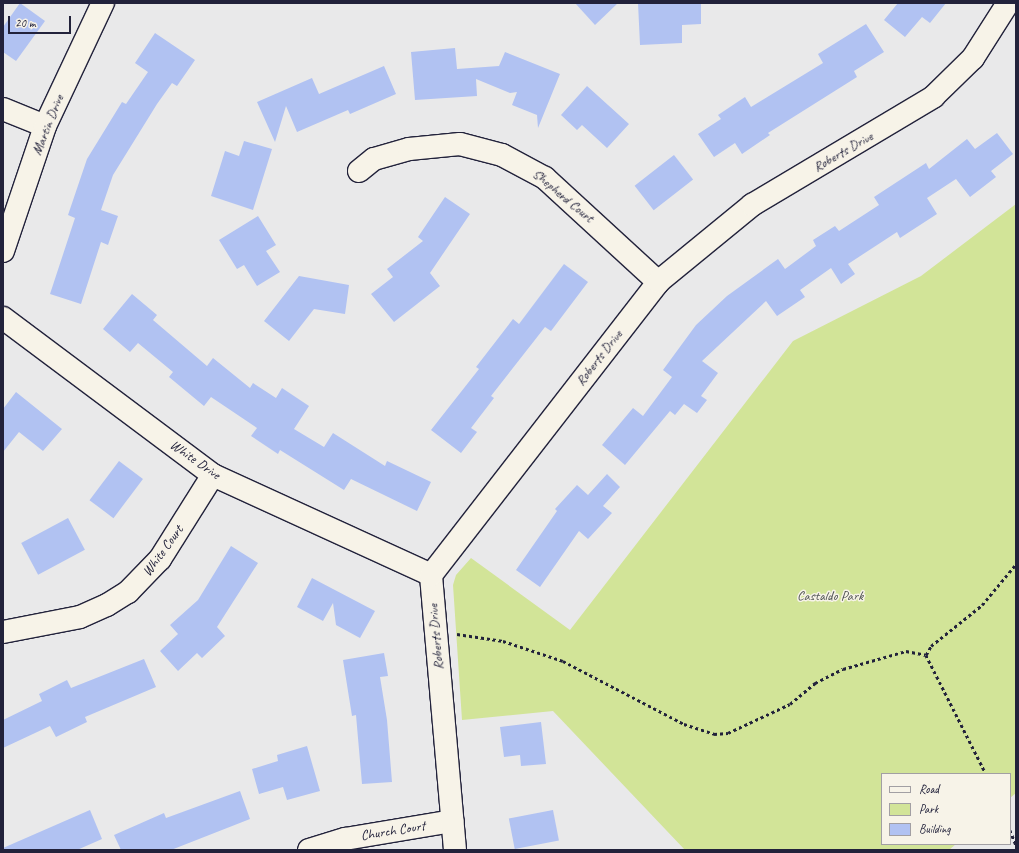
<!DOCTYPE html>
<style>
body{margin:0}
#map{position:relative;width:1019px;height:853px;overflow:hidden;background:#e9e9ea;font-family:Caveat,sans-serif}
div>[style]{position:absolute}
.green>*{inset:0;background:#d2e498}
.building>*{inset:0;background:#b1c2f2;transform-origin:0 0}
.path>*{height:2.5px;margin-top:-1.25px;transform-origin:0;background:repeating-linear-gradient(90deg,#22223b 0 3px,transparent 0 6px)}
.roads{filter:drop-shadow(1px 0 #22223b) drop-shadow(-1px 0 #22223b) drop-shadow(0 1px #22223b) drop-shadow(0 -1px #22223b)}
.street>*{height:22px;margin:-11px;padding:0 11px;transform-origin:11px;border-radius:11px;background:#f7f3e8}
span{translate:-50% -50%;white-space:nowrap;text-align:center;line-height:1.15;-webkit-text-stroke:3px #f7f3e8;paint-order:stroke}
.street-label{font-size:14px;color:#22223b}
.park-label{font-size:14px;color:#4e5252}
.frame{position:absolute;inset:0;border:4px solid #22223b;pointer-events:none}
.legend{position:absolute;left:881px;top:773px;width:130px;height:72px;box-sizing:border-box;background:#f7f3e8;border:1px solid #a29fa3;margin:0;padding:5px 7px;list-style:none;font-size:12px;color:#22223b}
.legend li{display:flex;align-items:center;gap:8px;height:20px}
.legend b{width:20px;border:1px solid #a29fa3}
.scale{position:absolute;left:8px;top:16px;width:63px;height:18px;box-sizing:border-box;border:2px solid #22223b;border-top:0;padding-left:5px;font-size:12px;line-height:14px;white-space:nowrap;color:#22223b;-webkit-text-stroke:3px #f7f3e8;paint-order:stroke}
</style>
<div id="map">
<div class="green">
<div style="clip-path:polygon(1016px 204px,1016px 793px,1010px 798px,1010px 774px,882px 774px,882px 844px,956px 844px,949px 850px,685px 850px,553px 711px,462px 720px,453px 585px,456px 575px,471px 558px,570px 630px,793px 341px,921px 276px)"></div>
</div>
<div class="building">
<div style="clip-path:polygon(20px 3px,45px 21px,16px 61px,3px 52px,3px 27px)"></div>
<div style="clip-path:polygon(575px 3px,618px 3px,595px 25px)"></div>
<div style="clip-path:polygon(638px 3px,701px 3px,701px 24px,682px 25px,682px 43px,640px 45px)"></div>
<div style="clip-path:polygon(898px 3px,946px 3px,930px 23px,922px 17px,905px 37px,884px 20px)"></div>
<div style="clip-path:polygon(866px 24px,884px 52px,854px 71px,857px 77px,768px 133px,770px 135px,742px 154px,735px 143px,714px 157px,698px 134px,721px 119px,718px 115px,745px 97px,751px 107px,823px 63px,818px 54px)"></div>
<div style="clip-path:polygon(155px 33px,195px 60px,177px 86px,172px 83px,157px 104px,113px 175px,101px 210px,118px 216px,108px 245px,101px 242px,81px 304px,50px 294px,75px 218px,68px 215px,87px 159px,122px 102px,126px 104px,148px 72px,135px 63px)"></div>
<div style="clip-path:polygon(455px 48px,457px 69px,499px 66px,505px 52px,560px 74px,538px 128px,537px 115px,512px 105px,517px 92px,510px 93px,476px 79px,477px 96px,415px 100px,411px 52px)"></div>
<div style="clip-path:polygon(384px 66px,396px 94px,350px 114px,348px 110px,297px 132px,286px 106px,275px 142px,257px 102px,312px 78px,319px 94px)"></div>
<div style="clip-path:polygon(587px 86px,629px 124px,607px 148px,582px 125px,577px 130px,561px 115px)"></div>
<div style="clip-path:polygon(997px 133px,1013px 154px,991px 171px,996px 177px,970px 197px,956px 179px,927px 198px,937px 214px,900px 238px,897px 232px,848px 264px,855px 274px,841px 284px,831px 268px,800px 290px,805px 297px,777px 316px,766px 301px,702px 361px,718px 373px,701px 396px,707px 400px,697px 413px,684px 404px,675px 415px,670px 411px,625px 465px,602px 445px,633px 408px,643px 416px,672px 377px,663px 370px,696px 325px,727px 296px,778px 259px,785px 269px,816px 246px,813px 240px,835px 226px,839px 231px,879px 205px,874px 197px,926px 163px,929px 169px,967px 139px,975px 149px)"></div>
<div style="clip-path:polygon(244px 141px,272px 149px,253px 210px,211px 196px,225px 151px,239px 156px)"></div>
<div style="left:674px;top:155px;width:31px;height:50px;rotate:52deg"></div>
<div style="clip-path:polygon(445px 197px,470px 214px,430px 273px,440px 286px,394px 322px,371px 294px,393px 277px,387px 269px,423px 241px,418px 237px)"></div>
<div style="clip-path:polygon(258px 216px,276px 245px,266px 251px,280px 272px,257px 286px,244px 265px,237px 269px,219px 240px)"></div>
<div style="clip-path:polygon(564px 264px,588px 282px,551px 331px,545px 327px,491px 396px,494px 398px,471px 428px,477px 432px,461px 453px,431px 430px,479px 369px,476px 367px,513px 319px,519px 324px)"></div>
<div style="clip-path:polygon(299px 276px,349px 285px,345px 314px,314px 309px,289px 341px,264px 321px)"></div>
<div style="clip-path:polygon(132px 294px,157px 315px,153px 320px,207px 366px,213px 358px,250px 388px,253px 383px,276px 398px,282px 388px,309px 406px,294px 429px,324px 447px,333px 433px,385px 466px,387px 461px,431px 482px,417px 511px,351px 479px,344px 490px,280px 450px,278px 454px,251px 436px,257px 428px,211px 397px,204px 406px,169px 377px,173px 372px,138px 343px,130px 352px,103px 329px)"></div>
<div style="clip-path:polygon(16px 392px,62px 429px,43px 451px,19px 432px,3px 452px,3px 409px)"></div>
<div style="left:119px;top:461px;width:30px;height:49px;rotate:37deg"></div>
<div style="clip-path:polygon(607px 474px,620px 487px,603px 506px,612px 513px,588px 539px,579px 531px,540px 587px,516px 570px,557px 511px,555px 509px,577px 485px,588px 495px)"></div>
<div style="left:68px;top:518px;width:36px;height:53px;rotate:62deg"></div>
<div style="clip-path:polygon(231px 546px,258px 563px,217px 627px,225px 636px,202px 658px,197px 653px,178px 671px,160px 651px,178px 634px,170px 625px,198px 600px)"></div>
<div style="clip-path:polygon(312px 578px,375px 611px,360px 638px,336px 625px,333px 603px,323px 621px,297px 607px)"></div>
<div style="clip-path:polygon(384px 653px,388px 676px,380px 677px,387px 720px,392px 782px,362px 784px,356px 715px,352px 716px,343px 660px)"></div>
<div style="clip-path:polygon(144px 659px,156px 687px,85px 717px,87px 722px,56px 737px,50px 726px,3px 748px,3px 720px,42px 701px,39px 694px,67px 680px,71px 688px)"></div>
<div style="clip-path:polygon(541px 722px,546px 764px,521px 766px,520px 755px,504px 757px,500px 727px)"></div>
<div style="clip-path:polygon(307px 746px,320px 791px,287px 800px,283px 787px,259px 794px,252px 769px,278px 761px,277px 755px)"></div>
<div style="clip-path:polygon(240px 791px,250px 819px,171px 850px,121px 850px,114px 835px,164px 813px,166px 818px)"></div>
<div style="clip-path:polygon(90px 810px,102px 839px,77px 850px,3px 850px,3px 848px)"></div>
<div style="left:553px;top:810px;width:31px;height:45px;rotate:79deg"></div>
</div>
<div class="path">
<div style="left:457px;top:634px;width:47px;rotate:8.7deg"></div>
<div style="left:503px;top:641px;width:63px;rotate:18.4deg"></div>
<div style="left:563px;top:661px;width:136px;rotate:27.5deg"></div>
<div style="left:684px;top:724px;width:32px;rotate:18deg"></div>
<div style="left:714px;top:734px;width:14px;rotate:-4deg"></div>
<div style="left:728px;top:733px;width:68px;rotate:-25.1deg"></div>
<div style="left:790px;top:704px;width:33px;rotate:-40deg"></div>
<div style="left:815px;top:683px;width:31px;rotate:-27deg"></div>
<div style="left:843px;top:669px;width:66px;rotate:-15.9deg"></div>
<div style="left:906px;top:651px;width:20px;rotate:11deg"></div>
<div style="left:926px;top:655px;width:133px;rotate:63.2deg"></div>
<div style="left:926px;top:655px;width:10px;rotate:-61deg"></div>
<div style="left:931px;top:646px;width:65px;rotate:-38.8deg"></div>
<div style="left:982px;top:605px;width:53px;rotate:-50.3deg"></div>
<div style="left:1010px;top:830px;width:16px;rotate:68deg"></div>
</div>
<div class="roads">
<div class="street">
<div style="left:3px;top:109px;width:45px;rotate:22deg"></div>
<div style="left:359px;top:171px;width:19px;rotate:-39deg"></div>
<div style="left:374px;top:159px;width:36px;rotate:-16deg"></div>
<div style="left:409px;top:149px;width:51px;rotate:-5.6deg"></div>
<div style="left:460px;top:144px;width:43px;rotate:14.7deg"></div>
<div style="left:502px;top:155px;width:49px;rotate:28.1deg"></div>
<div style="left:545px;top:178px;width:154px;rotate:42.6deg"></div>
<div style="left:3px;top:251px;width:132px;rotate:-71.4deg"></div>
<div style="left:45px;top:126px;width:136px;rotate:-64.8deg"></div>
<div style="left:3px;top:318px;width:262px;rotate:36.8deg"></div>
<div style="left:213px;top:475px;width:240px;rotate:24.6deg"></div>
<div style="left:3px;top:632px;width:78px;rotate:-11deg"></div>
<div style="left:80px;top:617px;width:30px;rotate:-24deg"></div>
<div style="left:107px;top:605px;width:25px;rotate:-32deg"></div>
<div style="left:128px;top:592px;width:46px;rotate:-45.9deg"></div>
<div style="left:160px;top:559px;width:99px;rotate:-57.8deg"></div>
<div style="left:309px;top:850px;width:38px;rotate:-17deg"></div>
<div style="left:345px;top:839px;width:109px;rotate:-9.5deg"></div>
<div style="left:455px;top:850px;width:276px;rotate:-95deg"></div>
<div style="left:431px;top:575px;width:371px;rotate:-52.2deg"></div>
<div style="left:658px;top:282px;width:122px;rotate:-39.3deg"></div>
<div style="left:752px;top:205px;width:211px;rotate:-30.8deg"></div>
<div style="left:933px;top:97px;width:56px;rotate:-44.3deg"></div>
<div style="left:973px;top:58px;width:65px;rotate:-57.5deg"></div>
</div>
</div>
<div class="street-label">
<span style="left:48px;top:125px;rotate:-68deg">Martin Drive</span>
<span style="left:843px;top:152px;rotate:-30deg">Roberts Drive</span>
<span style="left:563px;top:196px;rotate:40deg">Shepherd Court</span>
<span style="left:599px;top:358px;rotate:-52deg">Roberts Drive</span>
<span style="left:195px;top:460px;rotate:35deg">White Drive</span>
<span style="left:163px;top:551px;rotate:-54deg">White Court</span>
<span style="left:436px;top:637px;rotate:-95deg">Roberts Drive</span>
<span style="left:393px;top:831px;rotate:-9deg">Church Court</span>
</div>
<div class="park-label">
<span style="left:830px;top:596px">Castaldo Park</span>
</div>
<div class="frame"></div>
<ul class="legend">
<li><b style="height:5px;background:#f7f3e8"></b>Road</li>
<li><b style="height:11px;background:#d2e498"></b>Park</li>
<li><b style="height:11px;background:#b1c2f2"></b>Building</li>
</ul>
<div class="scale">20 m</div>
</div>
